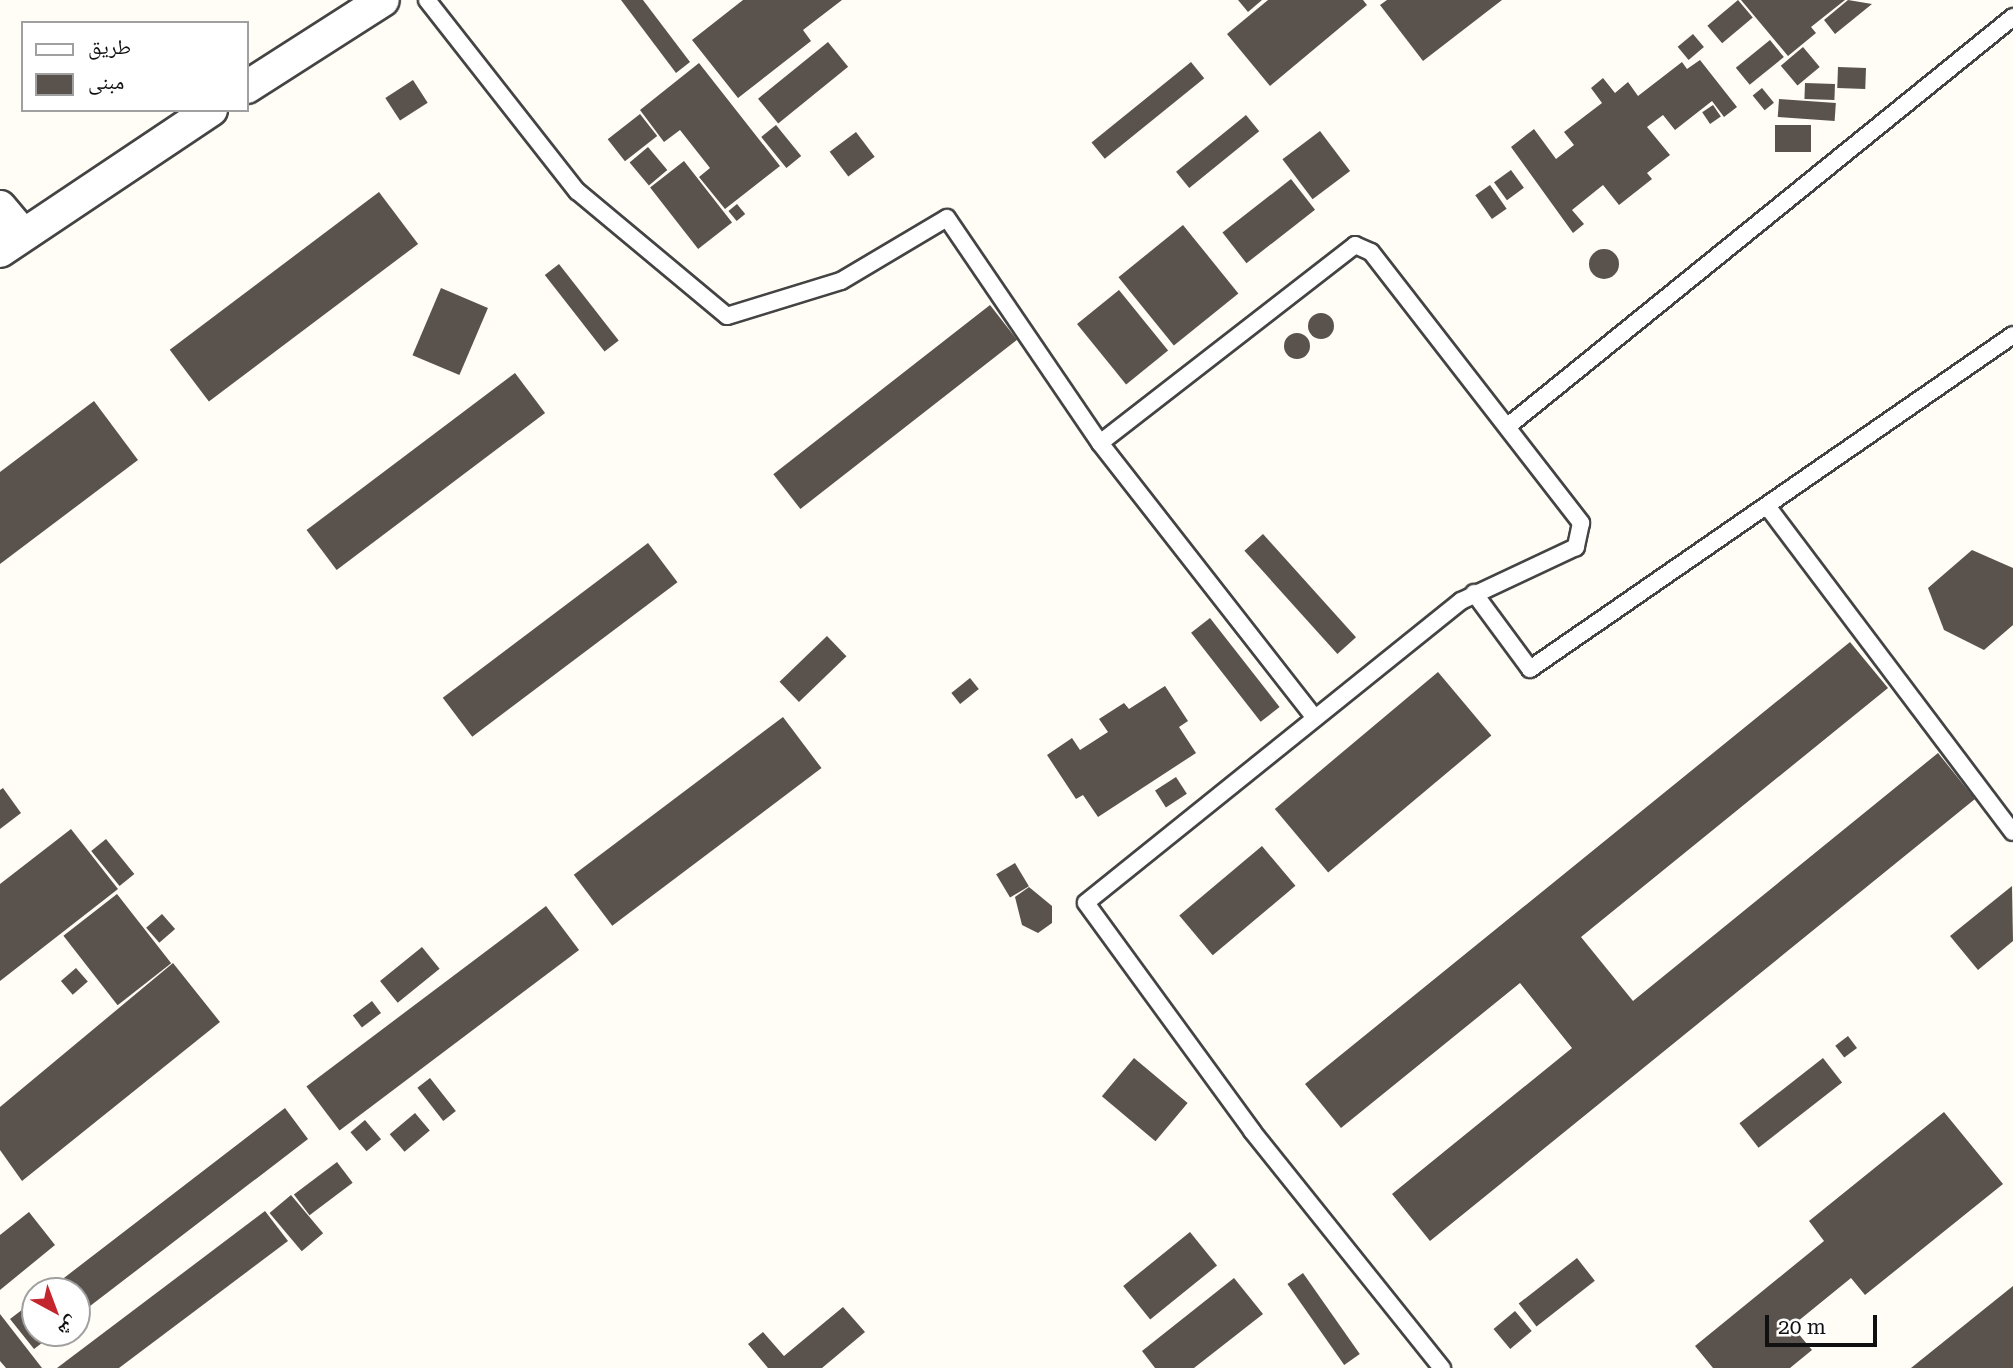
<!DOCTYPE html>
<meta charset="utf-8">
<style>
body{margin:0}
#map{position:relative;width:2013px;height:1368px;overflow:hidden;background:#fffdf5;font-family:"Roboto Serif","Noto Naskh Arabic",serif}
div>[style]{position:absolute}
.building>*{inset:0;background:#5a524d;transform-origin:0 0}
.round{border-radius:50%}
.roads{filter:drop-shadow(2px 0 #444) drop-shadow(-2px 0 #444) drop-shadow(0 2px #444) drop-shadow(0 -2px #444)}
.lane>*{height:16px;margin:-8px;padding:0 8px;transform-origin:8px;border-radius:8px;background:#fff}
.street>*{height:32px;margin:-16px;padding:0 16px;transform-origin:16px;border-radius:16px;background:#fff}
span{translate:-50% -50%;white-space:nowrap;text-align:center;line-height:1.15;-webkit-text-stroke:7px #fff;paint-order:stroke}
.legend{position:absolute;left:21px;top:21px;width:228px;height:91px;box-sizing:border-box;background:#fff;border:2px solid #a0a0a0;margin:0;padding:9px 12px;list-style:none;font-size:21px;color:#111}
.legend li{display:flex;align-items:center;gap:14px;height:35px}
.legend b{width:35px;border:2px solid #a0a0a0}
.north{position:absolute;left:21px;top:1277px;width:70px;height:70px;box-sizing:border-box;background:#fff;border:2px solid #a0a0a0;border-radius:50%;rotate:139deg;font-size:19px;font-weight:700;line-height:28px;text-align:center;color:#111}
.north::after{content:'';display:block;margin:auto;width:24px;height:32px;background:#c4262e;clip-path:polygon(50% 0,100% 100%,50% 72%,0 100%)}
.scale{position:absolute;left:1765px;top:1315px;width:112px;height:32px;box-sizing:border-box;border:4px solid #111;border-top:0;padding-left:9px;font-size:21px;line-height:24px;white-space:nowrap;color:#111;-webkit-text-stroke:5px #fff;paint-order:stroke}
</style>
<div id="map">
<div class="building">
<div style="clip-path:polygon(621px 0,643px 0,690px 62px,676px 73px)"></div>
<div style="clip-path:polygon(743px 0,842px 0,803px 30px,811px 41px,738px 98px,692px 40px)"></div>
<div style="clip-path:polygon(1238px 0,1262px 0,1248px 12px)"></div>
<div style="clip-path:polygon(1268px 0,1363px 0,1367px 5px,1270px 86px,1227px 34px)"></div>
<div style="clip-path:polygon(1387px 0,1502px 0,1423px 61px,1380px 5px)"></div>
<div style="left:1738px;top:0;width:23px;height:40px;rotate:50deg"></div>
<div style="clip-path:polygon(1741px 0,1845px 0,1811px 27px,1816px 33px,1788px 56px)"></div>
<div style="clip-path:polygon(1848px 0,1872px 4px,1835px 34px,1824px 20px)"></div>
<div style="left:1693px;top:34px;width:17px;height:20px;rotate:50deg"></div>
<div style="left:1770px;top:40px;width:22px;height:44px;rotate:51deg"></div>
<div style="left:828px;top:42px;width:32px;height:90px;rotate:51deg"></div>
<div style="left:1803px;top:47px;width:26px;height:29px;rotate:50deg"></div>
<div style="clip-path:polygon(1700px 60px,1737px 107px,1724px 117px,1712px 101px,1675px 130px,1663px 115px,1647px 127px,1670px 155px,1647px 173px,1652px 179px,1619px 205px,1603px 185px,1572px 210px,1584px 224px,1573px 233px,1511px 147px,1534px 129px,1556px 159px,1574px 145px,1564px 132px,1602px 103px,1591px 88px,1603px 78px,1615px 93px,1628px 82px,1638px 96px,1682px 62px,1687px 69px)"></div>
<div style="left:1191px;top:62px;width:21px;height:128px;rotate:51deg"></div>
<div style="clip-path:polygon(699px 63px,780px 166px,725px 209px,699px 177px,710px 168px,680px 130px,664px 142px,640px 110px)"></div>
<div style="left:1838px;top:67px;width:28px;height:21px;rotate:2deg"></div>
<div style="left:413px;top:80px;width:27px;height:33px;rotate:57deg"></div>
<div style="left:1805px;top:83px;width:30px;height:16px;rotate:2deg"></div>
<div style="left:1762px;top:88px;width:19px;height:12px;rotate:51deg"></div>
<div style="left:1779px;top:99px;width:57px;height:18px;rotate:4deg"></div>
<div style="left:1713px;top:105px;width:14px;height:13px;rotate:56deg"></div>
<div style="left:640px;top:114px;width:28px;height:41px;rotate:52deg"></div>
<div style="left:1246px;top:115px;width:21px;height:90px;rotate:51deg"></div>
<div style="left:776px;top:125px;width:40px;height:19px;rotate:51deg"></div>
<div style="left:1775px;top:125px;width:36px;height:27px"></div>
<div style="left:1320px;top:131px;width:50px;height:47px;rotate:53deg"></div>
<div style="left:856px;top:132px;width:31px;height:33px;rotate:53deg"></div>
<div style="left:648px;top:147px;width:30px;height:24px;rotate:50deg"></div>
<div style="left:684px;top:161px;width:78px;height:43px;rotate:52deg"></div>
<div style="left:1511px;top:170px;width:22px;height:21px;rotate:54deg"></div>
<div style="left:1291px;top:179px;width:39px;height:87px;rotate:52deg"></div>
<div style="left:1490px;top:185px;width:29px;height:18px;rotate:55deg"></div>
<div style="left:379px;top:192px;width:65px;height:262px;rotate:53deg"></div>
<div style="left:737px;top:204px;width:13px;height:11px;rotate:51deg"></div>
<div style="left:1183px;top:225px;width:88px;height:83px;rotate:51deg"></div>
<div class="round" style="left:1589px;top:249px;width:30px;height:30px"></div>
<div style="left:559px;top:264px;width:97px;height:18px;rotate:52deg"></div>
<div style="left:441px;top:288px;width:51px;height:73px;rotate:23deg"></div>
<div style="left:1119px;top:290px;width:78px;height:54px;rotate:51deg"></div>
<div style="left:990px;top:305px;width:44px;height:275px;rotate:52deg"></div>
<div class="round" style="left:1308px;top:313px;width:26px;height:26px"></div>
<div class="round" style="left:1284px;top:333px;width:26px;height:26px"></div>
<div style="left:515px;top:373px;width:50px;height:261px;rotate:53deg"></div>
<div style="clip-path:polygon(94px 401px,138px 460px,0 564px,0 472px)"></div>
<div style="left:1263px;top:534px;width:139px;height:25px;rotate:48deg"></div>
<div style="left:648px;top:543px;width:49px;height:257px;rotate:53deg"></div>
<div style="clip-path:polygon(1972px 550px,2013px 568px,2013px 625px,1984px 650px,1944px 630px,1928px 588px)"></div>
<div style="left:1210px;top:618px;width:113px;height:24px;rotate:52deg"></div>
<div style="left:827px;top:636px;width:28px;height:66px;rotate:46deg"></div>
<div style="clip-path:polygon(1850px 642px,1888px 688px,1581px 937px,1633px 1001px,1938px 753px,1975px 799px,1430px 1241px,1392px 1194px,1572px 1048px,1520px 983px,1341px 1128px,1305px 1084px)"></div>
<div style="left:1438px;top:672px;width:83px;height:213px;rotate:50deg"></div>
<div style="left:970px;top:678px;width:14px;height:24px;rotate:51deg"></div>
<div style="clip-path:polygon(1165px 686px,1188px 721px,1179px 727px,1196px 753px,1098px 817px,1083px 795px,1076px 799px,1047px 755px,1072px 738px,1080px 750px,1108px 732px,1099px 719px,1124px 703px,1129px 709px)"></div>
<div style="left:783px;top:717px;width:64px;height:262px;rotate:53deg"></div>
<div style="left:1176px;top:777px;width:20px;height:25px;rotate:57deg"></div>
<div style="clip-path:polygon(3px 788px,21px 813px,0 829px,0 790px)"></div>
<div style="clip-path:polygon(71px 829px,118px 889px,0 981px,0 884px)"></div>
<div style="left:106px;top:839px;width:45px;height:19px;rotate:51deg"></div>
<div style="left:1262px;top:846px;width:52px;height:108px;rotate:50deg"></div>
<div style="left:1015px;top:863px;width:27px;height:22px;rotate:59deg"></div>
<div style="clip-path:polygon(2012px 886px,2013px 941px,1978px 970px,1950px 936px)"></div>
<div style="clip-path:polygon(1029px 887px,1052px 906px,1052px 923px,1038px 933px,1022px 925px,1015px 897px)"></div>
<div style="left:117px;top:894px;width:88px;height:68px;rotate:52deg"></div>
<div style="left:546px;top:906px;width:55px;height:300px;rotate:53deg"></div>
<div style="left:162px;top:914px;width:20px;height:21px;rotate:49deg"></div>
<div style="left:422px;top:947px;width:28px;height:54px;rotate:51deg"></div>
<div style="clip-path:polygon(173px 963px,220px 1022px,22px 1181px,0 1150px,0 1107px)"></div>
<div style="left:76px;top:968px;width:18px;height:20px;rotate:49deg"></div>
<div style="left:372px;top:1001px;width:15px;height:24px;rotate:53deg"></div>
<div style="left:1848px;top:1036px;width:15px;height:16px;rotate:53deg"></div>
<div style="left:1134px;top:1058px;width:70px;height:50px;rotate:40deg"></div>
<div style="left:1823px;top:1058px;width:31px;height:106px;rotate:52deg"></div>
<div style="left:430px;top:1078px;width:42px;height:16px;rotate:52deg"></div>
<div style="clip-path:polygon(285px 1108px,308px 1139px,77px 1316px,77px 1291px,47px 1291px)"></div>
<div style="clip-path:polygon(1944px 1112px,2003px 1184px,1865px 1295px,1851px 1278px,1792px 1326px,1812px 1350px,1790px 1368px,1713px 1368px,1695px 1346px,1824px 1241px,1809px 1221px)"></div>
<div style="left:415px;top:1113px;width:23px;height:33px;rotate:50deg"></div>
<div style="left:365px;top:1120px;width:25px;height:19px;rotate:50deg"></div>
<div style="left:337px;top:1162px;width:26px;height:54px;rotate:53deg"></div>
<div style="left:291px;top:1195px;width:50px;height:28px;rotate:50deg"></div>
<div style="clip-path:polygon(265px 1211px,288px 1241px,119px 1368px,57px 1368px)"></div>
<div style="clip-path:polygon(29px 1212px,55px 1245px,0 1290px,0 1235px)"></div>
<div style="left:1190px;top:1232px;width:43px;height:86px;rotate:51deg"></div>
<div style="left:1577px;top:1258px;width:29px;height:74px;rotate:52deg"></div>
<div style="left:1303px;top:1273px;width:99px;height:19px;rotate:55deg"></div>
<div style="clip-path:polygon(1234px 1278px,1263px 1314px,1194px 1368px,1155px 1368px,1142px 1351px)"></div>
<div style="clip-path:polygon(2013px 1286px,2013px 1368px,1911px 1368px)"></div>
<div style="clip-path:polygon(35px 1300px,35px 1333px,55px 1333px,34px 1349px,10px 1319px)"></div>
<div style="clip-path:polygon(843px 1307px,865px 1332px,822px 1368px,768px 1368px,748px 1344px,763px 1332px,784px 1356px)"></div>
<div style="left:1515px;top:1311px;width:26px;height:28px;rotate:50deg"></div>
<div style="clip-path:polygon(0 1314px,42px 1368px,6px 1368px,0 1361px)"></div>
</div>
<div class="roads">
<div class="lane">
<div style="left:427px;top:0;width:243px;rotate:51.9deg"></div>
<div style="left:577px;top:191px;width:195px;rotate:39.8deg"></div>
<div style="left:727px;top:316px;width:119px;rotate:-17.1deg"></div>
<div style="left:841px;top:281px;width:123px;rotate:-30.7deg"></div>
<div style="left:947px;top:218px;width:272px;rotate:55.8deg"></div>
<div style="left:1100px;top:443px;width:346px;rotate:52deg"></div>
<div style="left:1508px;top:426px;width:650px;rotate:-39deg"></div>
<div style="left:1100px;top:443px;width:323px;rotate:-37.8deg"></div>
<div style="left:1355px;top:245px;width:17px;rotate:24deg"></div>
<div style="left:1371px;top:252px;width:343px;rotate:52.2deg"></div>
<div style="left:1581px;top:523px;width:25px;rotate:102deg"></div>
<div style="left:1576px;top:547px;width:127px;rotate:154.8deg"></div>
<div style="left:1461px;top:601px;width:481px;rotate:141.2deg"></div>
<div style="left:1086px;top:903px;width:282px;rotate:53.9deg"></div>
<div style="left:1252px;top:1131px;width:304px;rotate:51.3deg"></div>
<div style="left:1767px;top:506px;width:408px;rotate:53deg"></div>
<div style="left:1474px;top:593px;width:94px;rotate:53.6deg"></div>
<div style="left:1530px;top:669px;width:587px;rotate:-34.66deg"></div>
</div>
<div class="street">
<div style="left:247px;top:87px;width:161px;rotate:-32.6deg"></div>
<div style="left:0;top:207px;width:35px;rotate:50deg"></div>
<div style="left:0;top:251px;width:254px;rotate:-33.8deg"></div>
</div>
</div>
<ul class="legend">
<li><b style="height:9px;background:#fff"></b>طريق</li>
<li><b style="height:19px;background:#5a524d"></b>مبنى</li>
</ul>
<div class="north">ش</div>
<div class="scale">20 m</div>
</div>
